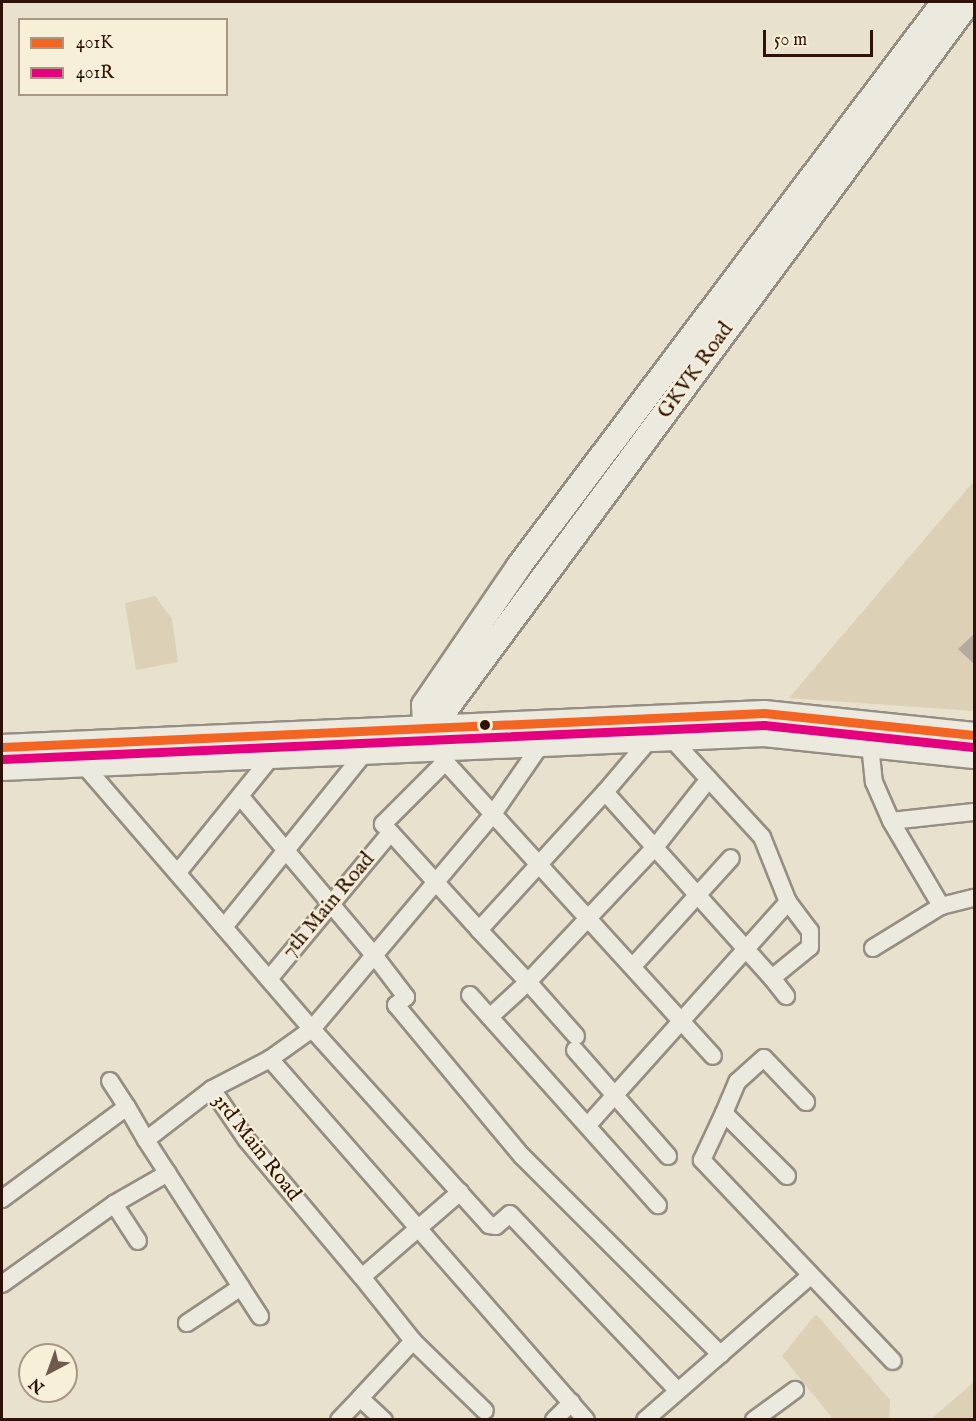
<!DOCTYPE html>
<style>
body{margin:0}
#map{position:relative;width:976px;height:1421px;overflow:hidden;background:#e8e1ce;font-family:"IM FELL English",serif}
div>[style]{position:absolute}
.green>*{inset:0;background:#dcd0b6}
.building>*{inset:0;background:#b3ac9e}
.roads{filter:drop-shadow(2px 0 #968e82) drop-shadow(-2px 0 #968e82) drop-shadow(0 2px #968e82) drop-shadow(0 -2px #968e82)}
.minor>*{height:16px;margin:-8px;padding:0 8px;transform-origin:8px;border-radius:8px;background:#ece9df}
.secondary>*{height:24px;margin:-12px;padding:0 12px;transform-origin:12px;border-radius:12px;background:#ece9df}
.bus-1>*{height:9px;margin:-4.5px;padding:0 4.5px;transform-origin:4.5px;border-radius:4.5px;background:#f26522}
.bus-2>*{height:9px;margin:-4.5px;padding:0 4.5px;transform-origin:4.5px;border-radius:4.5px;background:#e5007d}
.dots>*{width:16px;height:16px;translate:-50% -50%;box-sizing:border-box;border:3px solid #f7efd8;border-radius:50%}
span{translate:-50% -50%;white-space:nowrap;text-align:center;line-height:1.15;-webkit-text-stroke:4.5px #f7efd8;paint-order:stroke}
.street-label{font-size:21px;color:#2f1207}
.frame{position:absolute;inset:0;border:3px solid #2f1207;pointer-events:none}
.legend{position:absolute;left:18px;top:18px;width:210px;height:78px;box-sizing:border-box;background:#f7efd8;border:2px solid #a79784;margin:0;padding:8px 10px;list-style:none;font-size:18px;color:#2f1207}
.legend li{display:flex;align-items:center;gap:12px;height:30px}
.legend b{width:30px;border:2px solid #a79784}
.north{position:absolute;left:18px;top:1343px;width:60px;height:60px;box-sizing:border-box;background:#f7efd8;border:2px solid #a79784;border-radius:50%;rotate:221deg;font-size:16px;font-weight:700;line-height:24px;text-align:center;color:#2f1207}
.north::after{content:'';display:block;margin:auto;width:21px;height:27px;background:#705a4d;clip-path:polygon(50% 0,100% 100%,50% 72%,0 100%)}
.scale{position:absolute;left:763px;top:30px;width:110px;height:27px;box-sizing:border-box;border:3px solid #2f1207;border-top:0;padding-left:8px;font-size:18px;line-height:21px;white-space:nowrap;color:#2f1207;-webkit-text-stroke:4px #f7efd8;paint-order:stroke}
</style>
<div id="map">
<div class="green">
<div style="clip-path:polygon(974px 481px,974px 711px,789px 698px)"></div>
<div style="clip-path:polygon(155px 596px,172px 619px,178px 662px,136px 670px,125px 603px)"></div>
<div style="clip-path:polygon(816px 1314px,890px 1400px,889px 1419px,833px 1419px,782px 1356px)"></div>
<div style="clip-path:polygon(974px 1382px,974px 1419px,931px 1419px)"></div>
</div>
<div class="building">
<div style="clip-path:polygon(975px 633px,975px 665px,958px 649px)"></div>
</div>
<div class="roads">
<div class="minor">
<div style="left:651px;top:738px;width:71px;rotate:130.4deg"></div>
<div style="left:605px;top:792px;width:250px;rotate:48.1deg"></div>
<div style="left:772px;top:978px;width:49px;rotate:-39.2deg"></div>
<div style="left:810px;top:947px;width:16px;rotate:-90deg"></div>
<div style="left:810px;top:931px;width:36px;rotate:-127deg"></div>
<div style="left:788px;top:902px;width:70px;rotate:-111.8deg"></div>
<div style="left:762px;top:837px;width:134px;rotate:-132.6deg"></div>
<div style="left:870px;top:745px;width:37px;rotate:84deg"></div>
<div style="left:874px;top:782px;width:43px;rotate:66.4deg"></div>
<div style="left:891px;top:821px;width:99px;rotate:59.5deg"></div>
<div style="left:941px;top:906px;width:80px;rotate:148.3deg"></div>
<div style="left:441px;top:757px;width:404px;rotate:47.7deg"></div>
<div style="left:445px;top:762px;width:88px;rotate:135deg"></div>
<div style="left:383px;top:824px;width:143px;rotate:47.8deg"></div>
<div style="left:479px;top:930px;width:187px;rotate:-47.6deg"></div>
<div style="left:83px;top:764px;width:350px;rotate:49.2deg"></div>
<div style="left:312px;top:1029px;width:281px;rotate:-49.9deg"></div>
<div style="left:493px;top:814px;width:86px;rotate:-55.4deg"></div>
<div style="left:240px;top:796px;width:208px;rotate:49.9deg"></div>
<div style="left:374px;top:955px;width:53px;rotate:52.7deg"></div>
<div style="left:406px;top:997px;width:13px;rotate:141deg"></div>
<div style="left:396px;top:1005px;width:197px;rotate:50.2deg"></div>
<div style="left:522px;top:1156px;width:281px;rotate:45deg"></div>
<div style="left:891px;top:821px;width:83px;rotate:-6.2deg"></div>
<div style="left:179px;top:871px;width:148px;rotate:-51deg"></div>
<div style="left:941px;top:906px;width:34px;rotate:-14deg"></div>
<div style="left:224px;top:927px;width:226px;rotate:-51.1deg"></div>
<div style="left:479px;top:930px;width:71px;rotate:46.7deg"></div>
<div style="left:528px;top:982px;width:52px;rotate:137.4deg"></div>
<div style="left:634px;top:965px;width:144px;rotate:-47.8deg"></div>
<div style="left:772px;top:978px;width:23px;rotate:52deg"></div>
<div style="left:269px;top:979px;width:190px;rotate:-50.3deg"></div>
<div style="left:470px;top:995px;width:282px;rotate:48.2deg"></div>
<div style="left:576px;top:1036px;width:72px;rotate:-131.6deg"></div>
<div style="left:528px;top:982px;width:187px;rotate:-46.7deg"></div>
<div style="left:656px;top:846px;width:85px;rotate:-51.7deg"></div>
<div style="left:575px;top:1050px;width:141px;rotate:48.7deg"></div>
<div style="left:110px;top:1081px;width:31px;rotate:57deg"></div>
<div style="left:212px;top:1089px;width:65px;rotate:-27.3deg"></div>
<div style="left:724px;top:1113px;width:34px;rotate:-67deg"></div>
<div style="left:737px;top:1082px;width:36px;rotate:-42deg"></div>
<div style="left:764px;top:1058px;width:61px;rotate:46.3deg"></div>
<div style="left:588px;top:1125px;width:300px;rotate:-48.1deg"></div>
<div style="left:146px;top:1140px;width:175px;rotate:57.1deg"></div>
<div style="left:241px;top:1287px;width:65px;rotate:146.3deg"></div>
<div style="left:787px;top:1176px;width:89px;rotate:-135deg"></div>
<div style="left:724px;top:1113px;width:52px;rotate:115.1deg"></div>
<div style="left:702px;top:1160px;width:277px;rotate:46.5deg"></div>
<div style="left:2px;top:1199px;width:155px;rotate:-36.4deg"></div>
<div style="left:127px;top:1107px;width:38px;rotate:60deg"></div>
<div style="left:146px;top:1140px;width:83px;rotate:-37.7deg"></div>
<div style="left:212px;top:1089px;width:60px;rotate:55.8deg"></div>
<div style="left:246px;top:1139px;width:180px;rotate:50deg"></div>
<div style="left:362px;top:1277px;width:130px;rotate:-40.9deg"></div>
<div style="left:114px;top:1204px;width:62px;rotate:-29.9deg"></div>
<div style="left:362px;top:1277px;width:82px;rotate:51.4deg"></div>
<div style="left:2px;top:1284px;width:138px;rotate:-35.5deg"></div>
<div style="left:114px;top:1204px;width:44px;rotate:57deg"></div>
<div style="left:241px;top:1287px;width:35px;rotate:57deg"></div>
<div style="left:360px;top:1398px;width:78px;rotate:-47.1deg"></div>
<div style="left:413px;top:1341px;width:100px;rotate:44.2deg"></div>
<div style="left:339px;top:1420px;width:30px;rotate:-46deg"></div>
<div style="left:360px;top:1398px;width:33px;rotate:43deg"></div>
<div style="left:554px;top:1420px;width:25px;rotate:-45deg"></div>
<div style="left:586px;top:1420px;width:480px;rotate:-131.2deg"></div>
<div style="left:270px;top:1059px;width:52px;rotate:-35.5deg"></div>
<div style="left:312px;top:1029px;width:264px;rotate:47.9deg"></div>
<div style="left:489px;top:1225px;width:7px;rotate:8deg"></div>
<div style="left:496px;top:1226px;width:18px;rotate:-41deg"></div>
<div style="left:510px;top:1214px;width:244px;rotate:46.5deg"></div>
<div style="left:645px;top:1420px;width:220px;rotate:-41.1deg"></div>
<div style="left:754px;top:1420px;width:51px;rotate:-36.2deg"></div>
</div>
<div class="secondary">
<div style="left:440px;top:740px;width:27px;rotate:-84deg"></div>
<div style="left:443px;top:713px;width:884px;rotate:-53.51deg"></div>
<div style="left:426px;top:742px;width:37px;rotate:-93deg"></div>
<div style="left:424px;top:705px;width:168px;rotate:-55.6deg"></div>
<div style="left:519px;top:566px;width:706px;rotate:-53deg"></div>
<div style="left:2px;top:747px;width:763px;rotate:-2.55deg"></div>
<div style="left:764px;top:713px;width:211px;rotate:6deg"></div>
<div style="left:2px;top:768px;width:763px;rotate:-2.55deg"></div>
<div style="left:764px;top:734px;width:211px;rotate:6deg"></div>
</div>
</div>
<div class="bus-1">
<div style="left:2px;top:747px;width:763px;rotate:-2.55deg"></div>
<div style="left:764px;top:713px;width:211px;rotate:6deg"></div>
</div>
<div class="bus-2">
<div style="left:3px;top:759px;width:762px;rotate:-2.56deg"></div>
<div style="left:764px;top:725px;width:210px;rotate:6deg"></div>
</div>
<div class="dots">
<div style="left:485px;top:725px;background:#2f1207"></div>
</div>
<div class="street-label">
<span style="left:696px;top:371px;rotate:-54deg">GKVK Road</span>
<span style="left:329px;top:906px;rotate:-50deg">7th Main Road</span>
<span style="left:256px;top:1148px;rotate:52deg">3rd Main Road</span>
</div>
<div class="frame"></div>
<ul class="legend">
<li><b style="height:8px;background:#f26522"></b>401K</li>
<li><b style="height:8px;background:#e5007d"></b>401R</li>
</ul>
<div class="north">N</div>
<div class="scale">50 m</div>
</div>
